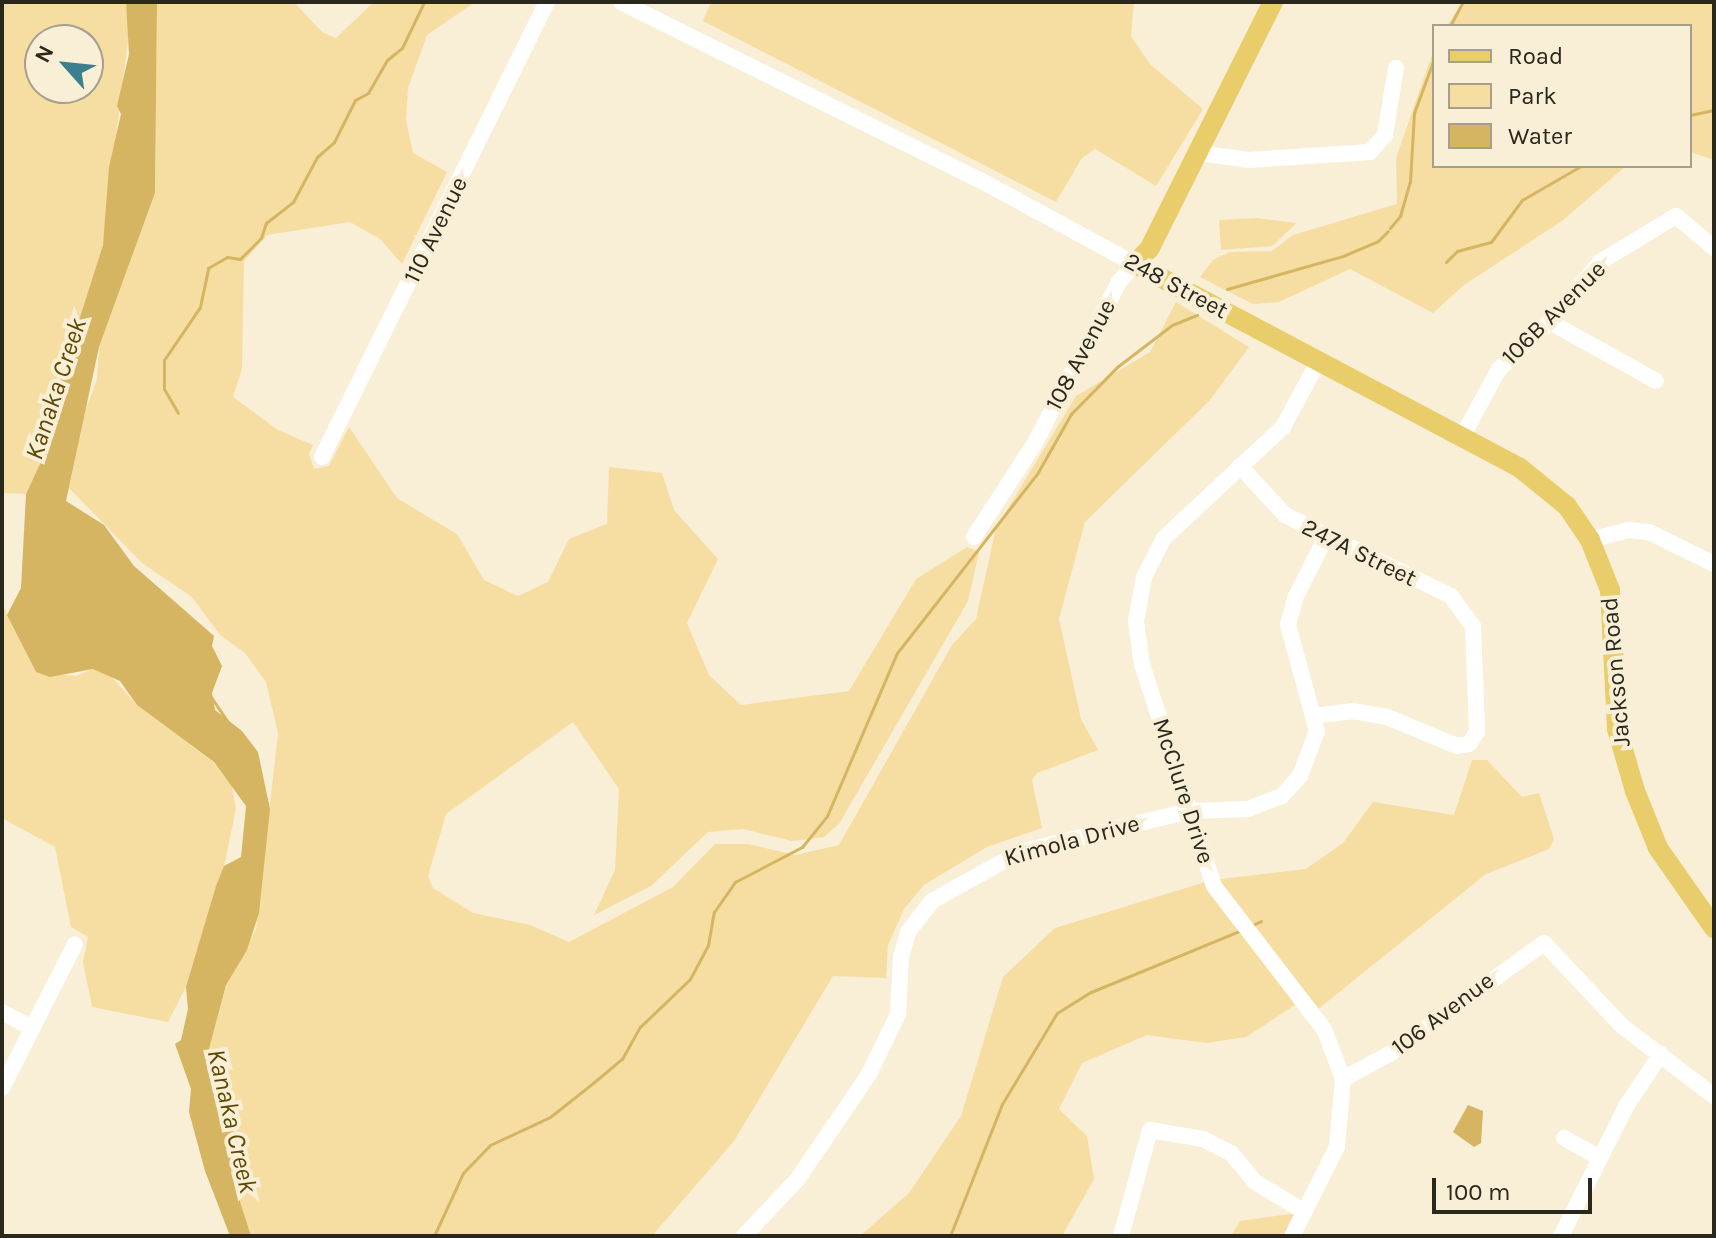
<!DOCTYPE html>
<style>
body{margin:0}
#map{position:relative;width:1716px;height:1238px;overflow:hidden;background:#f9efd6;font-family:Karla,sans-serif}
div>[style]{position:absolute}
.green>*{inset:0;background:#f6dea3}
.water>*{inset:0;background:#d5b562}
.stream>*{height:3px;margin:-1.5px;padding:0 1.5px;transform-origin:1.5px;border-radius:1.5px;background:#d5b562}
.minor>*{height:16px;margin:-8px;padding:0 8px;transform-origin:8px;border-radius:8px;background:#fff}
.major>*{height:20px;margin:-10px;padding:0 10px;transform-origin:10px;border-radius:10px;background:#e8cd6a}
span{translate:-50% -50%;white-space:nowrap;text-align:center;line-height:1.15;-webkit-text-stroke:8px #f9efd6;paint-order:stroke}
.street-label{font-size:24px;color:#2a271d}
.water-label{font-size:26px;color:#5e4902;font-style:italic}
.frame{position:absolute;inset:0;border:4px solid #2a271d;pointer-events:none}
.legend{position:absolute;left:1432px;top:24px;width:260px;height:144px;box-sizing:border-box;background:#f9efd6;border:2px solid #a69f8c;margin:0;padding:10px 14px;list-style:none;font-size:24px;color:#2a271d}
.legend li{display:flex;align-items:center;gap:16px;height:40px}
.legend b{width:40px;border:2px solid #a69f8c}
.north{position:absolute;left:24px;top:24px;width:80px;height:80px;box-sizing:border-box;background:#f9efd6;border:2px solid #a69f8c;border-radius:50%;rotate:297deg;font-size:22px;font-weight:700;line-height:32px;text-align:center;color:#2a271d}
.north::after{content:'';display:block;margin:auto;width:28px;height:36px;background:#3b818d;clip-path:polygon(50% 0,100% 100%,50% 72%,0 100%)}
.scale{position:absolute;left:1432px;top:1178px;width:160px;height:36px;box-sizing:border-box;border:4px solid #2a271d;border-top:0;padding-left:10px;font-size:24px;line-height:28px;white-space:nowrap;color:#2a271d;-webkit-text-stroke:6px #f9efd6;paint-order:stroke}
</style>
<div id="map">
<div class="green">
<div style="clip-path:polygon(evenodd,2px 2px,126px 2px,129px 31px,103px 245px,61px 378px,51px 380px,58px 396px,45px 453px,26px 494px,2px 493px,2px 2px,40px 40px,88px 40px,88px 88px,40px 88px,40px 40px)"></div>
<div style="clip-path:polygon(157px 2px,294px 2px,322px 32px,336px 38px,374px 2px,475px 2px,427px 35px,408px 88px,406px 120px,413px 153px,447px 172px,402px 264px,380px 239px,350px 222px,267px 235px,244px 261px,242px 369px,233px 397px,278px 430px,313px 445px,309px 454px,314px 469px,329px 466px,349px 427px,397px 498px,457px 534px,484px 580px,518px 596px,548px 582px,569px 539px,607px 524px,609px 467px,662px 473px,674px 510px,718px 559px,687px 623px,709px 675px,741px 705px,849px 691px,916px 579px,967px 547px,979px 552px,968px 601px,839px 824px,824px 837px,792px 841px,743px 829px,708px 832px,651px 886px,594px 915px,615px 870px,619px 789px,573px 722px,446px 814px,428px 876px,433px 888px,473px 913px,530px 925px,569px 942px,673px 887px,715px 844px,748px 844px,795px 855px,839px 845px,952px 645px,976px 619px,996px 528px,1076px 396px,1150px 352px,1176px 302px,1249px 347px,1210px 400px,1085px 522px,1059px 619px,1081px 719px,1098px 750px,1037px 773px,1032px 780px,1042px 828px,987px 847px,924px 885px,904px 909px,888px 945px,886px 978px,833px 976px,734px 1141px,652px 1236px,251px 1236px,231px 1173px,235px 1134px,215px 1087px,209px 1049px,226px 985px,256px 929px,278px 733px,266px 682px,245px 653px,220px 635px,192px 597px,142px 563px,69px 488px,84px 414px,97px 379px,99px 347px,155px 193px)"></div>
<div style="clip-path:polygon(711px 2px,1134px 2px,1131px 36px,1150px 64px,1203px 109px,1156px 186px,1095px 149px,1082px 158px,1056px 202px,703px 21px)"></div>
<div style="clip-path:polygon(1462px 2px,1714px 2px,1714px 160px,1690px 152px,1690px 26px,1447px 26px)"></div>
<div style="clip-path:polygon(1434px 49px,1434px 166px,1626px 166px,1562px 221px,1464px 285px,1433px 313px,1350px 269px,1279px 302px,1253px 304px,1200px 277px,1213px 260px,1230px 252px,1272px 251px,1293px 235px,1397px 204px,1396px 158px)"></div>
<div style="clip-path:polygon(1256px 218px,1297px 223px,1272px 246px,1221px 250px,1219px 220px)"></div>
<div style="clip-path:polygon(2px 604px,36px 672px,76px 676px,93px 669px,109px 674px,137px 705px,213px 762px,232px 786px,236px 809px,224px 866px,186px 987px,168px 1022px,92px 1007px,83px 962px,88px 937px,71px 927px,55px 847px,2px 818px)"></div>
<div style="clip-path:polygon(1472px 760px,1487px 760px,1522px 797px,1539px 793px,1554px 839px,1549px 849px,1486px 874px,1312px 1014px,1301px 1001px,1246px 1037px,1206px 1043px,1147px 1035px,1082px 1063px,1059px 1109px,1087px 1136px,1094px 1179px,1062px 1236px,860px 1236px,909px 1193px,961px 1116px,1003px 977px,1055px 928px,1212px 880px,1306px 869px,1343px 843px,1373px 802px,1454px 815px)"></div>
<div style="clip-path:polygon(1305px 1212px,1292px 1236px,1231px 1236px,1240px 1221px)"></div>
</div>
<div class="water">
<div style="clip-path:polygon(126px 2px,157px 2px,155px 193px,99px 347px,66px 501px,104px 525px,134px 566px,214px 636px,212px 646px,222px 666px,212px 693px,215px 710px,242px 731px,258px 752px,270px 809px,259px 913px,247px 950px,226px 985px,209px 1049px,215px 1087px,235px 1134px,231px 1173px,251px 1236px,230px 1236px,205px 1171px,189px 1112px,191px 1089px,175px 1044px,181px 1040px,188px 1009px,186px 987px,216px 886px,224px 866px,241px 857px,246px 806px,214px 762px,137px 705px,120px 681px,93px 669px,50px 677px,36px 672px,7px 615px,21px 588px,26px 494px,45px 453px,59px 383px,103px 245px,109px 167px,121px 114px,117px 106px,129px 54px)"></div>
<div style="clip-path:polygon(1468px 1105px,1483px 1111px,1481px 1143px,1474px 1147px,1453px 1132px)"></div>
</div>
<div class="stream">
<div style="left:1450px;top:26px;width:27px;rotate:-62deg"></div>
<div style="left:1690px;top:115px;width:25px;rotate:-12deg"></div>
<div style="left:1390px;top:228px;width:16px;rotate:-50deg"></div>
<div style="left:1400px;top:216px;width:35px;rotate:-74deg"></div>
<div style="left:1410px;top:182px;width:69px;rotate:-86.7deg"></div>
<div style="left:1414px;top:113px;width:58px;rotate:-69.7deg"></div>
<div style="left:1446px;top:262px;width:16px;rotate:-45deg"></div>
<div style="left:1457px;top:251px;width:35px;rotate:-15deg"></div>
<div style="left:1491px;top:242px;width:52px;rotate:-53.6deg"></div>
<div style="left:1522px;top:200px;width:68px;rotate:-30deg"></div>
<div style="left:1227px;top:289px;width:121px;rotate:-15.9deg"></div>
<div style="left:1343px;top:256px;width:38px;rotate:-23deg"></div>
<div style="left:1378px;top:241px;width:14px;rotate:-45deg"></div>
<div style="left:178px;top:413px;width:28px;rotate:-120deg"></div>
<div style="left:164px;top:389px;width:29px;rotate:-90deg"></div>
<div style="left:164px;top:360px;width:64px;rotate:-55.8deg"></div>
<div style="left:200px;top:307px;width:40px;rotate:-78deg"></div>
<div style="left:208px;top:268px;width:22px;rotate:-30deg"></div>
<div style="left:227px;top:257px;width:13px;rotate:9deg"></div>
<div style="left:240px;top:259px;width:30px;rotate:-45deg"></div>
<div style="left:261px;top:238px;width:16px;rotate:-72deg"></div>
<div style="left:266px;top:223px;width:34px;rotate:-38deg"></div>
<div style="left:293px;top:202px;width:51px;rotate:-61.9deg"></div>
<div style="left:317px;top:157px;width:23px;rotate:-41deg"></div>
<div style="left:334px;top:142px;width:47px;rotate:-63.4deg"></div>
<div style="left:355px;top:100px;width:15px;rotate:-28deg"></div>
<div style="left:368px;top:93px;width:38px;rotate:-60deg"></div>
<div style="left:387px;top:60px;width:19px;rotate:-39deg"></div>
<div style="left:402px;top:48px;width:51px;rotate:-64.4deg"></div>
<div style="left:211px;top:697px;width:36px;rotate:56deg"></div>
<div style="left:1250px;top:926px;width:12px;rotate:-24deg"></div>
<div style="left:434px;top:1236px;width:69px;rotate:-65.3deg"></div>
<div style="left:463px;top:1173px;width:39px;rotate:-46deg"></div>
<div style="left:490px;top:1145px;width:66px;rotate:-25deg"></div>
<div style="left:550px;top:1117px;width:55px;rotate:-38.3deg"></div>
<div style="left:593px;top:1083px;width:38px;rotate:-40deg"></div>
<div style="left:622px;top:1059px;width:37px;rotate:-61deg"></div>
<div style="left:640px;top:1027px;width:69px;rotate:-43.8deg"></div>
<div style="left:690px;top:979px;width:38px;rotate:-62deg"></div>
<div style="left:708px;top:945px;width:34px;rotate:-80deg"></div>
<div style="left:714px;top:912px;width:37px;rotate:-55deg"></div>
<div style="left:735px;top:882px;width:76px;rotate:-27.6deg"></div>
<div style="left:802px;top:847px;width:40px;rotate:-51deg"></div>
<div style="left:827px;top:816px;width:177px;rotate:-66.8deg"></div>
<div style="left:897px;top:653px;width:227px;rotate:-52deg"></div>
<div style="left:1037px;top:474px;width:69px;rotate:-60.5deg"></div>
<div style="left:1071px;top:414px;width:66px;rotate:-45.6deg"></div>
<div style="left:1117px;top:367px;width:69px;rotate:-37.4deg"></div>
<div style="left:1172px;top:325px;width:27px;rotate:-22deg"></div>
<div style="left:950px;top:1236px;width:142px;rotate:-68.5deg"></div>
<div style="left:1002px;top:1104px;width:106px;rotate:-58.9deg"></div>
<div style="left:1057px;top:1013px;width:40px;rotate:-32deg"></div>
<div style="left:1091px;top:992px;width:160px;rotate:-22.4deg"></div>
</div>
<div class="minor">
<div style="left:621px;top:2px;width:401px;rotate:26.4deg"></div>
<div style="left:980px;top:180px;width:176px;rotate:28.5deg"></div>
<div style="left:1135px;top:264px;width:24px;rotate:132deg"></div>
<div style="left:1119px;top:282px;width:182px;rotate:117.6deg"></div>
<div style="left:1035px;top:443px;width:112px;rotate:123deg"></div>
<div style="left:1198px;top:153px;width:51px;rotate:7.8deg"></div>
<div style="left:1249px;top:160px;width:121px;rotate:-3.8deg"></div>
<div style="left:1370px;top:152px;width:23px;rotate:-49deg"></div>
<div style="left:1385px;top:135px;width:68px;rotate:-80.7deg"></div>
<div style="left:1550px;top:322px;width:121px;rotate:29.1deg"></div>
<div style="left:1462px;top:437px;width:77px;rotate:-61.4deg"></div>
<div style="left:1499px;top:369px;width:69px;rotate:-42.7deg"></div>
<div style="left:1550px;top:322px;width:78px;rotate:-50.2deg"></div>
<div style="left:1600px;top:262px;width:89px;rotate:-31.2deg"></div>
<div style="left:1676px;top:216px;width:50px;rotate:40.1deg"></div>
<div style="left:322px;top:457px;width:508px;rotate:-63.69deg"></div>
<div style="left:1240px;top:466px;width:67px;rotate:47.4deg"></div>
<div style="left:1285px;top:515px;width:185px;rotate:26deg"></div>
<div style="left:1451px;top:596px;width:37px;rotate:54deg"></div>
<div style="left:1473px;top:626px;width:106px;rotate:87.8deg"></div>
<div style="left:1477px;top:732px;width:14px;rotate:124deg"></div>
<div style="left:1469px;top:744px;width:12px;rotate:171deg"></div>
<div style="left:1457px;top:746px;width:76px;rotate:-157.5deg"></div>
<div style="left:1387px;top:717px;width:34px;rotate:-170deg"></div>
<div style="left:1354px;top:711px;width:38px;rotate:173deg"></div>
<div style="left:1590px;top:540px;width:40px;rotate:-14.4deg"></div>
<div style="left:1629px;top:530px;width:20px;rotate:6deg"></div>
<div style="left:1649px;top:532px;width:72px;rotate:26.2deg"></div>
<div style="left:2px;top:1012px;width:34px;rotate:28deg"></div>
<div style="left:1343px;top:1079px;width:55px;rotate:-28.4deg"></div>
<div style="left:1391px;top:1053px;width:188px;rotate:-35.7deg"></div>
<div style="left:1544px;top:943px;width:114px;rotate:46.8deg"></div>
<div style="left:1622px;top:1026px;width:116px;rotate:37.3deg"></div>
<div style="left:2px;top:1088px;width:161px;rotate:-63.1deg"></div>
<div style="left:1564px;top:1138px;width:41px;rotate:29.1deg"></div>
<div style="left:744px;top:1236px;width:77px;rotate:-46.6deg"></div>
<div style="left:797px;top:1180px;width:128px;rotate:-55.8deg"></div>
<div style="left:869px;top:1074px;width:67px;rotate:-64.2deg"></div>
<div style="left:898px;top:1014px;width:57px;rotate:-87deg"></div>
<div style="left:901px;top:957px;width:26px;rotate:-74deg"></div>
<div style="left:908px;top:932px;width:39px;rotate:-52deg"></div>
<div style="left:932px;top:901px;width:101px;rotate:-29.1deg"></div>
<div style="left:1020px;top:852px;width:175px;rotate:-13.6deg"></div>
<div style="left:1190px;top:811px;width:58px;rotate:-2deg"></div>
<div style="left:1248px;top:809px;width:36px;rotate:-21deg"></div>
<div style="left:1282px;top:796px;width:27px;rotate:-48deg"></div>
<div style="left:1300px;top:776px;width:48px;rotate:-69.3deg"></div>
<div style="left:1317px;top:731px;width:110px;rotate:-105.3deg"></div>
<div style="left:1288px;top:625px;width:30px;rotate:-75deg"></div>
<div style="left:1296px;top:596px;width:68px;rotate:-63.1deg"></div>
<div style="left:1121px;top:1236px;width:110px;rotate:-74.7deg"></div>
<div style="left:1150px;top:1130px;width:54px;rotate:9.6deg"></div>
<div style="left:1203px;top:1139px;width:31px;rotate:27deg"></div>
<div style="left:1231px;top:1153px;width:38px;rotate:50deg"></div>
<div style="left:1255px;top:1182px;width:58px;rotate:31deg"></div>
<div style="left:1292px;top:1236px;width:100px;rotate:-63.2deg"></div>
<div style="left:1337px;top:1147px;width:68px;rotate:-85deg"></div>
<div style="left:1343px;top:1079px;width:53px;rotate:-110.8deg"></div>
<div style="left:1324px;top:1029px;width:180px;rotate:-127.6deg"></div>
<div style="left:1214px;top:886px;width:232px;rotate:-108deg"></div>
<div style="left:1142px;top:665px;width:44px;rotate:-97.8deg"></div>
<div style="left:1136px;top:621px;width:45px;rotate:-79.7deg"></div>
<div style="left:1144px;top:577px;width:44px;rotate:-62.9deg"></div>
<div style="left:1164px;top:538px;width:163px;rotate:-43deg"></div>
<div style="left:1283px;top:427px;width:74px;rotate:-61.7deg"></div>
<div style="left:1561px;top:1236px;width:147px;rotate:-63.3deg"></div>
<div style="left:1627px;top:1105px;width:61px;rotate:-56.3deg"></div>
</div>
<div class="major">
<div style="left:1273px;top:2px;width:275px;rotate:116.6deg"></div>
<div style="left:1150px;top:248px;width:22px;rotate:133deg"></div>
<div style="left:1135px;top:264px;width:436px;rotate:27.9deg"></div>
<div style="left:1520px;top:468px;width:60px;rotate:39deg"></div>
<div style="left:1567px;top:506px;width:41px;rotate:55.9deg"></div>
<div style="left:1590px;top:540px;width:54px;rotate:68.2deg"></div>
<div style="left:1610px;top:590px;width:139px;rotate:87.1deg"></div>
<div style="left:1617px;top:729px;width:65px;rotate:73.8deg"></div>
<div style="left:1635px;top:791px;width:61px;rotate:68deg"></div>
<div style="left:1658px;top:848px;width:98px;rotate:55deg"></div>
</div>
<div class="street-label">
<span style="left:436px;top:230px;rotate:-64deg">110 Avenue</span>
<span style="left:1176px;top:286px;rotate:28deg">248 Street</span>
<span style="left:1554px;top:313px;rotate:-45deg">106B Avenue</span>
<span style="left:1081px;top:355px;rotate:-62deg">108 Avenue</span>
<span style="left:1359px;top:553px;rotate:26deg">247A Street</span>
<span style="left:1616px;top:672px;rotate:-95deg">Jackson Road</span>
<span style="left:1183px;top:791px;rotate:72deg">McClure Drive</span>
<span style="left:1072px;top:841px;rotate:-15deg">Kimola Drive</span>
<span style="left:1443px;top:1014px;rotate:-37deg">106 Avenue</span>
</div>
<div class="water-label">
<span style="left:56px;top:389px;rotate:-72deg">Kanaka Creek</span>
<span style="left:232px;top:1121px;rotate:77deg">Kanaka Creek</span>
</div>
<div class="frame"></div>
<ul class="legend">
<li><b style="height:10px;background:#e8cd6a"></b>Road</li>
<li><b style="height:22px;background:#f6dea3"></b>Park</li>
<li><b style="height:22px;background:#d5b562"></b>Water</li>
</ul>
<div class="north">N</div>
<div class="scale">100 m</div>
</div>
